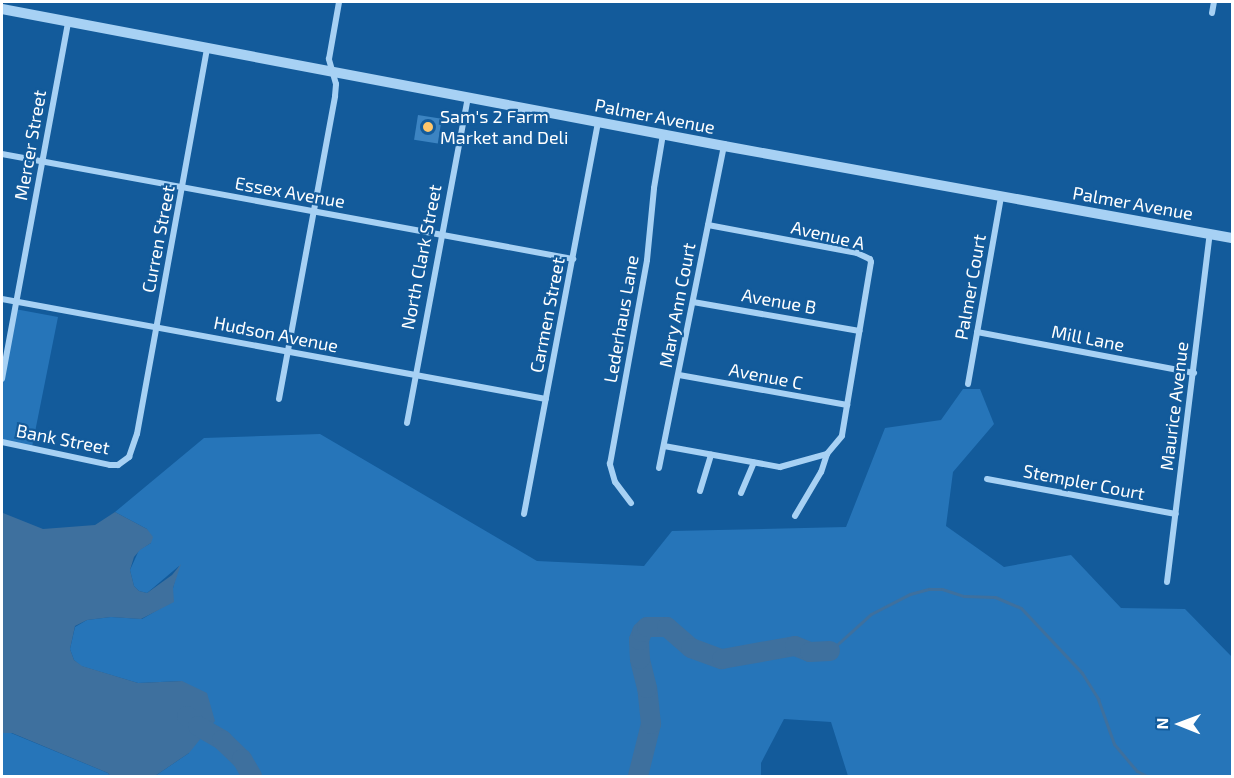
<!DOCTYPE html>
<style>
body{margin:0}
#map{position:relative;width:1234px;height:778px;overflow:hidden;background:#135b9b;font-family:"Exo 2",sans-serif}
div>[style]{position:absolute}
.green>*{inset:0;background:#2675b9}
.water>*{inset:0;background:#3e709e}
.stream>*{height:3px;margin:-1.5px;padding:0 1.5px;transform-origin:1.5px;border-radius:1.5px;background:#3e709e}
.river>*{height:20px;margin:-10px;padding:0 10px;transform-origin:10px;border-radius:10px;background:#3e709e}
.building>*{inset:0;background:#3c84c2;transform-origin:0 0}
.minor>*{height:6px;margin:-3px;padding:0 3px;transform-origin:3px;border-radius:3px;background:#a7d1f4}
.tertiary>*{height:10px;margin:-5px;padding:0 5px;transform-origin:5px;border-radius:5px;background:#a7d1f4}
.dots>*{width:16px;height:16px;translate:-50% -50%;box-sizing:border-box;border:3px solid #135b9b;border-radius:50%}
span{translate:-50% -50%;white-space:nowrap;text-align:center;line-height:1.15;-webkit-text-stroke:4.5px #135b9b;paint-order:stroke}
.street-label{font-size:18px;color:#fff}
.poi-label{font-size:18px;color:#fff}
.left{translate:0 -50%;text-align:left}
.frame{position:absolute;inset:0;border:3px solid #fff;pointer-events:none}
.north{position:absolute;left:1150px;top:694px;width:60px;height:60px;-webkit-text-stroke:4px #135b9b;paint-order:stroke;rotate:271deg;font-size:16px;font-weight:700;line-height:24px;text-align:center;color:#fff}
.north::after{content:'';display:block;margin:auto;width:21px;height:27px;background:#fff;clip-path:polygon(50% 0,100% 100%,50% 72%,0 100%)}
</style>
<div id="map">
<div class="green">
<div style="clip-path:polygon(15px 309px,58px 317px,32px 447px,2px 442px,2px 386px)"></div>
<div style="clip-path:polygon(963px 389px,980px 389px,994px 424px,953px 472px,946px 526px,1004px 567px,1071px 555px,1121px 608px,1185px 609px,1232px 657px,1232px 776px,848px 776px,831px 722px,784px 719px,761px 763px,761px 776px,155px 776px,189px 753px,182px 681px,138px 683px,81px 666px,74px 660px,70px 649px,75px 627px,87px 620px,111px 617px,142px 619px,161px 608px,173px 588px,179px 566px,147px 593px,139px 591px,134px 586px,130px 570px,139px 550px,151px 543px,147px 529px,115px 512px,204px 438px,320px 434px,537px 561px,644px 566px,672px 531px,846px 527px,885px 428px,941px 420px)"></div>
<div style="clip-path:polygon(2px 733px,11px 733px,108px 773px,110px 776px,2px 776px)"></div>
</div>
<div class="water">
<div style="clip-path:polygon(115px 512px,147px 529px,153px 537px,151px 543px,140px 550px,134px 557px,130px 570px,134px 586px,139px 591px,147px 593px,172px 575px,181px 564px,173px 588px,174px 602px,141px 619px,111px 617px,87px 620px,75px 626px,70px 649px,74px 660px,82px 666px,138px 683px,182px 681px,207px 693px,215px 721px,189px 753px,155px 776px,110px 776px,108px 773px,12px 733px,2px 733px,2px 516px,3px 513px,43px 529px,95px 525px)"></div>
</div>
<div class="stream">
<div style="left:830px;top:651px;width:55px;rotate:-42.1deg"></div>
<div style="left:871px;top:614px;width:44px;rotate:-27.1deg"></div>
<div style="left:910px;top:594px;width:20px;rotate:-15deg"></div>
<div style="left:929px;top:589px;width:13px"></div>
<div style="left:942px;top:589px;width:23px;rotate:18deg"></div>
<div style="left:964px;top:596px;width:31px;rotate:2deg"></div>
<div style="left:995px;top:597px;width:28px;rotate:23deg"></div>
<div style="left:1021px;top:608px;width:89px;rotate:46.8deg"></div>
<div style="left:1082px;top:673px;width:31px;rotate:58deg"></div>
<div style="left:1098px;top:699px;width:48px;rotate:70.4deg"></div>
<div style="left:1114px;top:744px;width:35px;rotate:50deg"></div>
<div style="left:1137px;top:771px;width:11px;rotate:27deg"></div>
</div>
<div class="river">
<div style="left:187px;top:716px;width:15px;rotate:42deg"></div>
<div style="left:198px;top:726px;width:28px;rotate:30deg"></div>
<div style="left:222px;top:740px;width:28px;rotate:44deg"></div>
<div style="left:242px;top:759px;width:20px;rotate:60deg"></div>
<div style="left:638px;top:776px;width:54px;rotate:-76deg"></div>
<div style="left:651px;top:724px;width:36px;rotate:-96deg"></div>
<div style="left:647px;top:688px;width:30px;rotate:-104deg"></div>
<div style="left:640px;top:659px;width:19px;rotate:-93deg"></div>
<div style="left:639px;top:640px;width:9px;rotate:-69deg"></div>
<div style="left:642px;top:632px;width:7px;rotate:-45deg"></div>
<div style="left:647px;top:627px;width:20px"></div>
<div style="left:667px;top:627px;width:32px;rotate:41deg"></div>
<div style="left:691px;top:648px;width:33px;rotate:20deg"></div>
<div style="left:722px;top:659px;width:74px;rotate:-10.1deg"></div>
<div style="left:795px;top:646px;width:16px;rotate:22deg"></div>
<div style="left:810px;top:652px;width:20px;rotate:-3deg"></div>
</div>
<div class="building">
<div style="left:418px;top:115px;width:24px;height:25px;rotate:9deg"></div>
</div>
<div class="minor">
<div style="left:1212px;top:13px;width:11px;rotate:-80deg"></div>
<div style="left:2px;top:154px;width:581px;rotate:10.42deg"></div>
<div style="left:708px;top:225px;width:152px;rotate:10.6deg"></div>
<div style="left:857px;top:253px;width:14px;rotate:25deg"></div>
<div style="left:870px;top:259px;width:3px;rotate:72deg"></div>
<div style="left:871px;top:262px;width:176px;rotate:99.5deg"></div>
<div style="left:842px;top:436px;width:23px;rotate:130deg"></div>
<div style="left:827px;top:454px;width:19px;rotate:108deg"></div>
<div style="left:821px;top:472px;width:51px;rotate:120.6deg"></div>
<div style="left:2px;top:299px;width:553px;rotate:10.42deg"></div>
<div style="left:693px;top:302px;width:169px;rotate:9.9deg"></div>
<div style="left:977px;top:332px;width:221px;rotate:10.7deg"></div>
<div style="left:679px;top:375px;width:171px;rotate:10.1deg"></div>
<div style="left:2px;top:379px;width:363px;rotate:-79.5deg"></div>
<div style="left:968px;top:384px;width:191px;rotate:-80deg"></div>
<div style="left:279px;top:399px;width:308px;rotate:-79.5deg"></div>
<div style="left:335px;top:96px;width:12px;rotate:-85deg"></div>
<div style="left:336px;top:84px;width:26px;rotate:-106deg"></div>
<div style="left:329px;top:59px;width:58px;rotate:-80deg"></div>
<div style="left:407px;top:423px;width:332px;rotate:-79.4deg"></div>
<div style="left:2px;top:442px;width:110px;rotate:12deg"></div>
<div style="left:110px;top:465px;width:8px"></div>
<div style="left:118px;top:465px;width:14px;rotate:-36deg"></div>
<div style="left:129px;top:457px;width:24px;rotate:-71deg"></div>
<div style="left:137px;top:434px;width:391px;rotate:-79.7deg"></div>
<div style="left:664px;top:446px;width:118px;rotate:10.3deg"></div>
<div style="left:780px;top:467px;width:49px;rotate:-15.5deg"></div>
<div style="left:659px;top:468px;width:328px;rotate:-78.6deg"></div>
<div style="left:987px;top:479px;width:192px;rotate:10.5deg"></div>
<div style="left:700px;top:491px;width:38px;rotate:-73deg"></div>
<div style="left:741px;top:493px;width:33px;rotate:-67deg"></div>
<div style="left:631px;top:503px;width:26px;rotate:-127deg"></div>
<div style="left:615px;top:482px;width:19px;rotate:-106deg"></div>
<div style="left:610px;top:464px;width:207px;rotate:-79.7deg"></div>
<div style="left:647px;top:260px;width:72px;rotate:-84.4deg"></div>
<div style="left:654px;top:188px;width:55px;rotate:-80.5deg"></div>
<div style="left:524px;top:514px;width:399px;rotate:-79.3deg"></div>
<div style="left:1167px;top:582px;width:351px;rotate:-83deg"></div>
</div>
<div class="tertiary">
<div style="left:2px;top:9px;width:735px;rotate:10.74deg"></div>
<div style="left:724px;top:146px;width:516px;rotate:10.27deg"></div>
</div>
<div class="dots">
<div style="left:428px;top:127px;background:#ffc66a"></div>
</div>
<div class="street-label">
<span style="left:655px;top:116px;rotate:11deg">Palmer Avenue</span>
<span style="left:30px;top:145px;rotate:-80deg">Mercer Street</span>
<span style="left:290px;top:192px;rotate:10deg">Essex Avenue</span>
<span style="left:1133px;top:203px;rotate:10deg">Palmer Avenue</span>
<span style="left:828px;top:235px;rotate:13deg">Avenue A</span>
<span style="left:158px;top:239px;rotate:-79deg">Curren Street</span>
<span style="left:421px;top:257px;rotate:-79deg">North Clark Street</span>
<span style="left:970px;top:287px;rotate:-80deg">Palmer Court</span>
<span style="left:779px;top:301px;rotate:10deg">Avenue B</span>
<span style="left:677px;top:305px;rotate:-79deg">Mary Ann Court</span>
<span style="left:547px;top:315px;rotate:-79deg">Carmen Street</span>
<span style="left:621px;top:319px;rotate:-80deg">Lederhaus Lane</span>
<span style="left:276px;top:334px;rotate:11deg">Hudson Avenue</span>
<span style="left:1088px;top:338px;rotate:11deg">Mill Lane</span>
<span style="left:766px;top:376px;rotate:11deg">Avenue C</span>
<span style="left:1174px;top:406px;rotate:-83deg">Maurice Avenue</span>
<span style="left:63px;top:439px;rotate:11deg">Bank Street</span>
<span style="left:1084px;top:482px;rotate:11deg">Stempler Court</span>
</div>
<div class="poi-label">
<span class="left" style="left:440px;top:127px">Sam's 2 Farm<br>Market and Deli</span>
</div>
<div class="frame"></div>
<div class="north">N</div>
</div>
